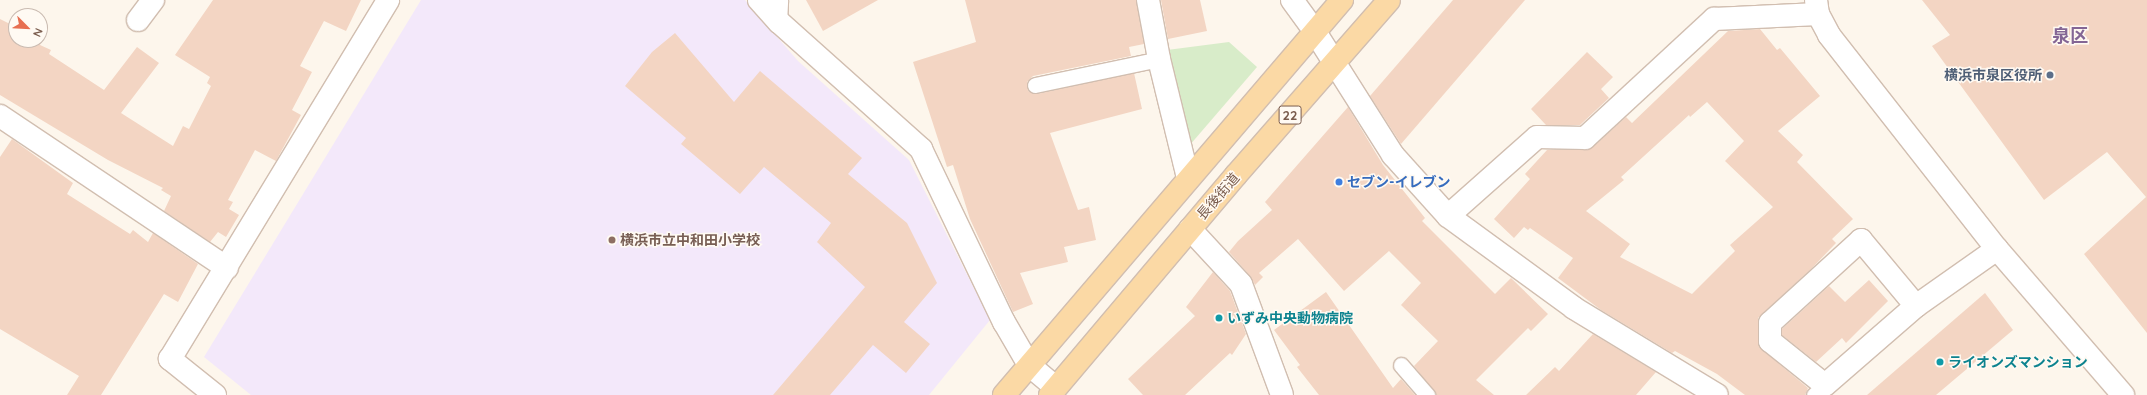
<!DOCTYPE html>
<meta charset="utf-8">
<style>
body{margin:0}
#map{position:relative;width:2147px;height:395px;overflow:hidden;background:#fdf6ec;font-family:Quicksand,"Noto Sans JP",sans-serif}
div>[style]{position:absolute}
.education>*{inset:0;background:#f3e8fa}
.green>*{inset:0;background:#d8ecc9}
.building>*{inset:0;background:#f3d5c3}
.roads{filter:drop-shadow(1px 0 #d1beb0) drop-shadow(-1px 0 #d1beb0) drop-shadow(0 1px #d1beb0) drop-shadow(0 -1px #d1beb0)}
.service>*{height:15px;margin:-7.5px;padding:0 7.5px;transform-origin:7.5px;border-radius:7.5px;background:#fff}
.minor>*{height:22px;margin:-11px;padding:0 11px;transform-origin:11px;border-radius:11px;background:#fff}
.tertiary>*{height:22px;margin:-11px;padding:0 11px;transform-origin:11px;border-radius:11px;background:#fff}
.primary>*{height:22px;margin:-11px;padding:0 11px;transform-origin:11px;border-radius:11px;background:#fbd9a5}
.dots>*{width:11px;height:11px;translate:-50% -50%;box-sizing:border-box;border:2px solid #fffaf3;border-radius:50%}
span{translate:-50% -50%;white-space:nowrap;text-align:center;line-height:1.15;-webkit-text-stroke:3px #fffaf3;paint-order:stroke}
.shield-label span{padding:1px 3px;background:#fffaf3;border:1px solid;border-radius:3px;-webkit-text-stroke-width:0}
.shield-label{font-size:13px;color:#7a5c4d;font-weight:700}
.service-label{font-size:14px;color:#4e5e75;font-weight:700}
.right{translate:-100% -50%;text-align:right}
.shop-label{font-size:14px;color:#366cbe;font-weight:700}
.left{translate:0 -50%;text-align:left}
.street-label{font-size:14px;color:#7a5c4d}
.education-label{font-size:14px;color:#785e54;font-weight:700}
.culture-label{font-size:14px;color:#0d838f;font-weight:700}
.district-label{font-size:18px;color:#846695;font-weight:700}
.north{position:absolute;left:8px;top:8px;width:40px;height:40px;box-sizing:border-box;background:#fffaf3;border:1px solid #cabbb1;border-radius:50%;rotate:114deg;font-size:11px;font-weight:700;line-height:16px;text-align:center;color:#7a5c4d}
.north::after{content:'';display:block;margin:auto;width:14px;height:18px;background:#e76f51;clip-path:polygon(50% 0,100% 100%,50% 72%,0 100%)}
</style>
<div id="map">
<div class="education">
<div style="clip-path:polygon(421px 0,745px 0,798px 61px,909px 160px,990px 320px,929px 395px,251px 395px,204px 357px)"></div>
</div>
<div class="green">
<div style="clip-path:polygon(1229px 42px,1257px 67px,1189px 146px,1167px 50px)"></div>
</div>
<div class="building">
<div style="clip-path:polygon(213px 0,361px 0,346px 31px,324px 21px,300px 66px,312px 72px,292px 110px,301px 115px,276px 161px,255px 150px,228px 200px,233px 202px,229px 209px,239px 215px,226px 237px,218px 232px,210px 242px,164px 211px,171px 196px,161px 190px,163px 188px,108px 160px,0 95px,0 19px,16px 27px,16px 40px,42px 40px,40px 45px,51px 50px,49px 54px,104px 90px,137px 47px,159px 63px,121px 113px,173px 146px,183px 126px,189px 129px,211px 86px,207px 83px,210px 77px,175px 55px)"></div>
<div style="clip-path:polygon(806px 0,878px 0,823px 31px)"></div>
<div style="clip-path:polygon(965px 0,1136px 0,1144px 44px,1129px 47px,1131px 56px,1033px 76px,1027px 82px,1028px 91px,1037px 94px,1134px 73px,1142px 109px,1050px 133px,1078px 210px,1089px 207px,1096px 240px,1064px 247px,1068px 262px,1020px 273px,1033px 304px,1013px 312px,970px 219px,953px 165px,947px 167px,913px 62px,976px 42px)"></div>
<div style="clip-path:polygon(1161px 0,1200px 0,1207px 31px,1168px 39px)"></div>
<div style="clip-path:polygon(1453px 0,1525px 0,1401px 144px,1370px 96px)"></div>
<div style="clip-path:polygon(1922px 0,2147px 0,2147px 333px,2084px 254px,2146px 197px,2107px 152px,2044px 200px,1932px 46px,1950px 35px)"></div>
<div style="clip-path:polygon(evenodd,1760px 29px,1777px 50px,1780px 48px,1820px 96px,1778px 131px,1803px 155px,1797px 162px,1853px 219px,1832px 239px,1836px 243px,1812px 268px,1758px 318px,1759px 347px,1808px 388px,1805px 395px,1745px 395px,1717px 374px,1675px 351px,1672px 353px,1601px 310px,1558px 278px,1573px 258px,1530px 228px,1528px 230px,1524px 227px,1514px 238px,1494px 219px,1530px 179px,1525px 174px,1547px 150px,1585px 150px,1593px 147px,1626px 117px,1632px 123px,1728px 31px,1760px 29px,1707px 102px,1744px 141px,1725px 161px,1773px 207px,1730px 245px,1735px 251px,1692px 294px,1620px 257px,1630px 244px,1586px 211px,1624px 180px,1621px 177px,1689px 115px,1690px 117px,1707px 102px)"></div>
<div style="clip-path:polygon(675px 33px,734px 102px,760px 71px,862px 158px,848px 174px,907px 223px,937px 283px,904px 322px,930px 344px,906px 373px,873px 345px,830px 395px,773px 395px,865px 287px,817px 242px,831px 223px,764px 167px,740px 194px,681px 144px,686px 138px,625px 86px,652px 52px)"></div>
<div style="clip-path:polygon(1587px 52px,1613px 77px,1601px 89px,1609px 98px,1580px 125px,1546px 125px,1531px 109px)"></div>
<div style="clip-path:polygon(1348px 107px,1383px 165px,1425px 218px,1422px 221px,1495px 294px,1511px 278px,1548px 314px,1531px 331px,1528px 328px,1476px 380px,1494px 395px,1436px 395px,1414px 366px,1438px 341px,1401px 305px,1421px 283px,1389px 251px,1344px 291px,1298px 239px,1259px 273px,1263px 277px,1255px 285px,1250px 276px,1229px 252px,1238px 241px,1272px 210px,1265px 202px)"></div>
<div style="clip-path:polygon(12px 139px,73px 183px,67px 194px,130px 234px,133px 230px,148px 242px,153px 233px,198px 264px,178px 302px,164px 294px,101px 395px,67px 395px,79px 376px,0 329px,0 157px)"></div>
<div style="clip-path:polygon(1213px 272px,1230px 291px,1246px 334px,1232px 355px,1230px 353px,1185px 395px,1143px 395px,1128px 379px,1195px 316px,1186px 307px)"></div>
<div style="clip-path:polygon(1869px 280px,1888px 301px,1846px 343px,1842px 338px,1816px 362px,1782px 335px,1782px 329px,1829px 286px,1845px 302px)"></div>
<div style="clip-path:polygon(1326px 292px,1393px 388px,1401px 379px,1415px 395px,1319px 395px,1297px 367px,1300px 365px,1274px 330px)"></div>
<div style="clip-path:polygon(1985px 293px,2013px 330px,1936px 395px,1867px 395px)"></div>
<div style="clip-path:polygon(1593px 334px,1656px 372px,1636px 395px,1526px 395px,1555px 367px,1559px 371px)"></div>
</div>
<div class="roads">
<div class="service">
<div style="left:779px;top:22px;width:22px;rotate:-87deg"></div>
<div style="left:1035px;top:85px;width:127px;rotate:-11.8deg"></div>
<div style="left:1401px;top:365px;width:40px;rotate:49deg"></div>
<div style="left:1814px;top:395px;width:15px;rotate:-42deg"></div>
</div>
<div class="minor">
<div style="left:759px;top:0;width:30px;rotate:48deg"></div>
<div style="left:779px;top:22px;width:191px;rotate:41.8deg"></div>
<div style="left:921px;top:149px;width:192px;rotate:64.4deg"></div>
<div style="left:1004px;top:322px;width:50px;rotate:59.8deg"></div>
<div style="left:1029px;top:365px;width:35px;rotate:40deg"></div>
<div style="left:1148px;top:0;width:60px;rotate:79.4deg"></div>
<div style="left:1159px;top:59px;width:122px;rotate:76.3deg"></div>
<div style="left:1292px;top:0;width:39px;rotate:54deg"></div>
<div style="left:1315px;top:32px;width:146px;rotate:57.6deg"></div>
<div style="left:1393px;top:155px;width:82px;rotate:48deg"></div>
<div style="left:1448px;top:216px;width:156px;rotate:36.1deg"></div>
<div style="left:1574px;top:308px;width:167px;rotate:31.3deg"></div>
<div style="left:138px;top:20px;width:25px;rotate:-53deg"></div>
<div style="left:0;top:116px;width:273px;rotate:33.8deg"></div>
<div style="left:1448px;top:216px;width:119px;rotate:-41.6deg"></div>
<div style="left:1537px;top:137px;width:48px;rotate:1.2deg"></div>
<div style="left:1585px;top:138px;width:176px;rotate:-42.7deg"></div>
<div style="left:1714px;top:19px;width:104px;rotate:-2.8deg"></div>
<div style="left:1190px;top:229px;width:75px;rotate:47.2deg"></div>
<div style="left:1241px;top:284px;width:118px;rotate:69.7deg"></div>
<div style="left:1916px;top:306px;width:86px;rotate:-129.8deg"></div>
<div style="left:1861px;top:240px;width:123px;rotate:137.6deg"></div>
<div style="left:1770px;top:323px;width:18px;rotate:90deg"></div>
<div style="left:1770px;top:341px;width:70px;rotate:38.7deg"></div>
<div style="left:1825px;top:385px;width:121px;rotate:-41deg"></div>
<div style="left:1916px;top:306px;width:99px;rotate:-35.1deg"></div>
<div style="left:215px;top:395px;width:58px;rotate:-141.3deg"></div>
<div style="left:170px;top:359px;width:420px;rotate:-58.7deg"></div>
</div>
<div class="tertiary">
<div style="left:1816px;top:0;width:14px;rotate:82deg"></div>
<div style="left:1818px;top:14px;width:24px;rotate:62deg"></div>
<div style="left:1829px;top:35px;width:272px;rotate:51.9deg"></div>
<div style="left:1997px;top:249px;width:193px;rotate:49.2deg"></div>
</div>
<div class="primary">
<div style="left:1004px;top:395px;width:520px;rotate:-49.45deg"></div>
<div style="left:1050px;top:395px;width:288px;rotate:-49.8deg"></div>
<div style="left:1236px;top:175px;width:232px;rotate:-48.8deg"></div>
</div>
</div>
<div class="dots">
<div style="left:2050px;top:75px;background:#5c6f8a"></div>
<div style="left:1339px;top:182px;background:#3f7fe0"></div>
<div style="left:612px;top:240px;background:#8d6e63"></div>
<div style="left:1219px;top:318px;background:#0f9aa8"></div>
<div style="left:1940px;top:362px;background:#0f9aa8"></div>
</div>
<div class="shield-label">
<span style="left:1290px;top:115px">22</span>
</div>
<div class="service-label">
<span class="right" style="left:2042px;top:75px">横浜市泉区役所</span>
</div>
<div class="shop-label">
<span class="left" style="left:1347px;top:182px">セブン-イレブン</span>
</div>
<div class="street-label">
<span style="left:1218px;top:196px;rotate:-49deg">長後街道</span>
</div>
<div class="education-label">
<span class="left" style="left:620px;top:240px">横浜市立中和田小学校</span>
</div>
<div class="culture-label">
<span class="left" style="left:1227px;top:318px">いずみ中央動物病院</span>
<span class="left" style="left:1948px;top:362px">ライオンズマンション</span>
</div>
<div class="district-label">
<span style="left:2070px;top:36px">泉区</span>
</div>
<div class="north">N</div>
</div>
